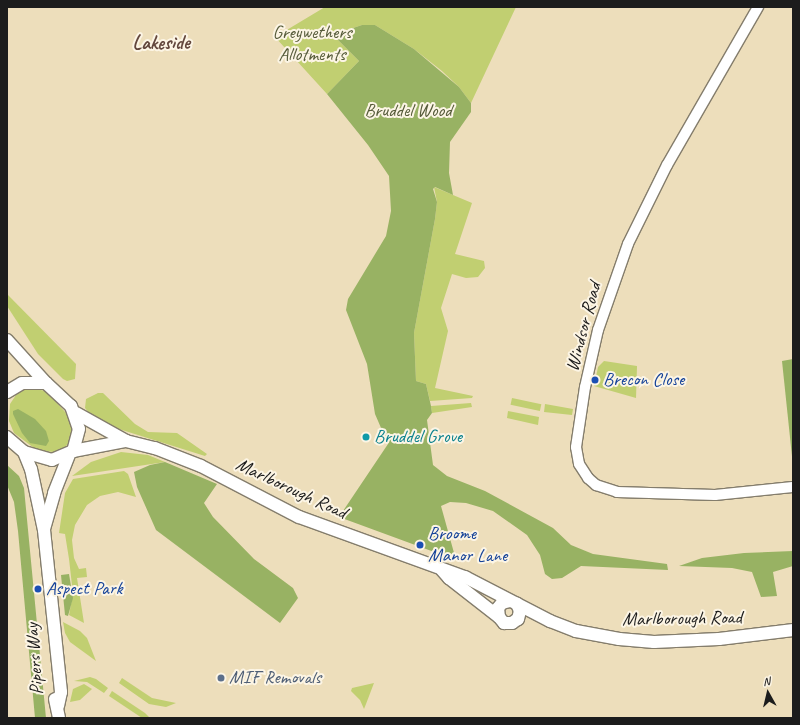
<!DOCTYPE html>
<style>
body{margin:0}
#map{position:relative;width:800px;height:725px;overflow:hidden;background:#eddebb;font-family:Caveat,sans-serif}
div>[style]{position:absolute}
.green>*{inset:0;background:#c1cf71;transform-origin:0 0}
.forest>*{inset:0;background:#98b263}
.roads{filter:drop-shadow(1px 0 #847d6c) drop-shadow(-1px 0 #847d6c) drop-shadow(0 1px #847d6c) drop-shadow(0 -1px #847d6c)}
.minor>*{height:10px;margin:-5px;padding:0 5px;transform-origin:5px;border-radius:5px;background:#fff}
.major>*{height:12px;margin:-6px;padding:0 6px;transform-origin:6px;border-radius:6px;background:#fff}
.dots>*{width:11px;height:11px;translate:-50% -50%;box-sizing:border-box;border:2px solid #fcf5e5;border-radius:50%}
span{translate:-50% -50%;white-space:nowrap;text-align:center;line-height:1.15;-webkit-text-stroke:4px #fcf5e5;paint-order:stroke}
.park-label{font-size:19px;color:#565b3a}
.street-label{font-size:19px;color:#1c1c1c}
.transit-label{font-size:19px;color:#164399}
.left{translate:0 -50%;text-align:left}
.culture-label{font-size:19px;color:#0d838f}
.service-label{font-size:19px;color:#4e5e75}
.neighbourhood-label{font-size:20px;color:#62463c;font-weight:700}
.frame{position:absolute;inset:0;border:8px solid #1c1c1c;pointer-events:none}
.north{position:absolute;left:748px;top:673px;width:40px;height:40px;-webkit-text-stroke:3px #fcf5e5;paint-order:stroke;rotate:352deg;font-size:11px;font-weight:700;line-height:16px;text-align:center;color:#1c1c1c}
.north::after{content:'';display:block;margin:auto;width:14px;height:18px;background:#1c1c1c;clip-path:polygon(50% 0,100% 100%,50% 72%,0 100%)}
</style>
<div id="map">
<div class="green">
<div style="clip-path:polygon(325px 7px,516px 7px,471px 103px,459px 87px,442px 71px,414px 49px,375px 25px,362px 25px,344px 31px,337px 39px,359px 61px,327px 94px,275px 37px)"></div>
<div style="clip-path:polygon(434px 187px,472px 203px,455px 254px,484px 261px,485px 268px,478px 277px,466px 278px,452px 274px,441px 308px,448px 331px,435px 388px,473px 396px,472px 398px,430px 401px,426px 384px,416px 381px,414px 333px,435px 219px,437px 202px)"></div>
<div style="clip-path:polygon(7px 294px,76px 364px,75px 379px,67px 381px,63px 379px,38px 354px,7px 306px)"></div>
<div style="clip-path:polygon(604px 361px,637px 366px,636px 398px,594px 386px,598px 367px)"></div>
<div style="clip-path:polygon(30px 388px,46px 391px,67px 414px,73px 431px,72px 438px,64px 449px,55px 452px,38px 451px,14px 433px,9px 421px,10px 404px,18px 392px)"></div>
<div style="clip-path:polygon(98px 393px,103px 393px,135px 424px,148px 432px,177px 433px,207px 454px,205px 456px,106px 425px,89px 413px,85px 408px,86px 399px)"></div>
<div style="left:512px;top:398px;width:30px;height:7px;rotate:12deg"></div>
<div style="clip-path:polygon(471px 403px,472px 407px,432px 413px,431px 406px)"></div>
<div style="clip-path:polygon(545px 404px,573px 409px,572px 415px,544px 412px)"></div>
<div style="clip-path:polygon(508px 411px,539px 417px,538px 425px,507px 418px)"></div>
<div style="clip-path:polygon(121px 452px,148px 455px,165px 462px,72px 476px,91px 462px)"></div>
<div style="clip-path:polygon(124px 471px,128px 474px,136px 497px,118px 492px,100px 496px,87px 505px,75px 525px,72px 540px,74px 558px,79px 569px,86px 568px,87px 577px,77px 578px,84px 623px,69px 615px,73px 594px,69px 559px,65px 534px,59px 533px,65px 493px,73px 479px)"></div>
<div style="clip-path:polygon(63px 622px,80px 631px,87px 638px,96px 661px,70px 642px,65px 633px)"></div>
<div style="clip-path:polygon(90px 677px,96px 679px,108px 688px,104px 693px,87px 682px,74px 681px)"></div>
<div style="clip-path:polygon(122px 678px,152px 698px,176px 703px,166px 707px,149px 704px,119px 683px)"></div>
<div style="clip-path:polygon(374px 683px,366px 704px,364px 709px,360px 700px,351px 691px,352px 688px)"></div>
<div style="clip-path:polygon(84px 684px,92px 689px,80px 700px,70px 702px,73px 689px)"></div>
<div style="clip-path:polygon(112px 691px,145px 713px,150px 718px,142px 718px,109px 696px)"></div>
</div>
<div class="forest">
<div style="clip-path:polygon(362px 25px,375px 25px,414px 49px,459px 87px,471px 103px,471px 112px,450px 142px,449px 173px,453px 195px,435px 187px,433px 189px,437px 202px,435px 219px,414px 333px,416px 381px,426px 384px,431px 406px,432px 413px,427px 420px,433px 465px,447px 476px,485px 491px,553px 528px,571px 545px,593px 554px,667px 564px,668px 570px,581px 566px,562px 578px,552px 579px,545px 574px,540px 555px,527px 535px,493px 511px,466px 503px,450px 502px,441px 506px,456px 560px,339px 517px,388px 444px,375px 414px,367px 364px,346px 310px,348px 299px,386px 236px,391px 211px,389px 176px,368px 145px,327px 94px,359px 61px,337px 39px,344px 31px)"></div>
<div style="clip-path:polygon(793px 359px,793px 466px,782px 361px)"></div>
<div style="clip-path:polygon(18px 409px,35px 419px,46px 431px,49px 441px,46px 446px,30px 443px,22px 433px,13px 414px,13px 411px)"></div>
<div style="clip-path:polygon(165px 462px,217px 484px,204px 503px,213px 517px,254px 559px,293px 588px,298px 598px,280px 623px,156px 530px,137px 487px,134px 472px,150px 465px)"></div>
<div style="clip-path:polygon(7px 465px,19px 476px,24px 488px,46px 718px,35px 718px,18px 531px,14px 502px,7px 485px)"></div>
<div style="clip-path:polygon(793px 551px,793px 566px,773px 572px,777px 596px,761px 597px,752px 572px,732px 568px,679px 566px,702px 558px,744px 553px)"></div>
<div style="clip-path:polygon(69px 574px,73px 598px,68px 616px,65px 615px,61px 575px)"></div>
</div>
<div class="roads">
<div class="minor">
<div style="left:758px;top:7px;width:182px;rotate:119.9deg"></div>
<div style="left:667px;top:165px;width:88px;rotate:116.3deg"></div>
<div style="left:628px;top:244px;width:91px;rotate:109.2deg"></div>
<div style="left:598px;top:330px;width:58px;rotate:102.8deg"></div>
<div style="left:585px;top:387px;width:61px;rotate:98.5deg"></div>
<div style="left:576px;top:447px;width:17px;rotate:80deg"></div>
<div style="left:579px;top:464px;width:17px;rotate:57deg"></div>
<div style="left:588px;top:478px;width:11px;rotate:41deg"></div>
<div style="left:596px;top:485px;width:22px;rotate:18deg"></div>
<div style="left:617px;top:492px;width:98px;rotate:1.8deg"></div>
<div style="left:715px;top:495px;width:78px;rotate:-5.9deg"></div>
</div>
<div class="major">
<div style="left:7px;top:340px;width:58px;rotate:47.8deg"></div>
<div style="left:7px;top:392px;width:17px;rotate:-31deg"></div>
<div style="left:22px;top:383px;width:24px"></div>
<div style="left:46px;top:383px;width:34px;rotate:43deg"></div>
<div style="left:71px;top:406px;width:24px;rotate:71deg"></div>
<div style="left:79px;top:429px;width:23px;rotate:105deg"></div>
<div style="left:73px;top:451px;width:23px;rotate:157deg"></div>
<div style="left:52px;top:460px;width:29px;rotate:-164deg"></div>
<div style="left:24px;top:452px;width:23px;rotate:-139deg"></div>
<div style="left:76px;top:413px;width:57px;rotate:29.2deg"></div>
<div style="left:126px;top:441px;width:30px;rotate:14deg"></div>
<div style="left:155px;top:448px;width:49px;rotate:21.4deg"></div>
<div style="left:201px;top:466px;width:110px;rotate:27.5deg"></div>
<div style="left:299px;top:517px;width:177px;rotate:19.9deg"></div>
<div style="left:465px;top:577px;width:96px;rotate:27.4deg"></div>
<div style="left:550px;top:621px;width:28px;rotate:21deg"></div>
<div style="left:576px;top:631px;width:44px;rotate:10.5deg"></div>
<div style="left:619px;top:639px;width:35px;rotate:5deg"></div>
<div style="left:654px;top:642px;width:65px;rotate:-2.6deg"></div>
<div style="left:719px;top:639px;width:75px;rotate:-6.9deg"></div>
<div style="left:73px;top:451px;width:54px;rotate:-10.7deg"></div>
<div style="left:24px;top:452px;width:18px;rotate:68deg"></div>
<div style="left:31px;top:469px;width:62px;rotate:78deg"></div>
<div style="left:44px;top:530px;width:163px;rotate:84deg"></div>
<div style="left:61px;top:692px;width:14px;rotate:102deg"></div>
<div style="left:44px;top:529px;width:37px;rotate:-74deg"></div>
<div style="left:54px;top:493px;width:41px;rotate:-68.5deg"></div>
<div style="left:442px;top:570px;width:11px;rotate:49deg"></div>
<div style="left:449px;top:578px;width:63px;rotate:38deg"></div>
<div style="left:510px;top:601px;width:8px;rotate:166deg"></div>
<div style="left:502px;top:603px;width:6px;rotate:129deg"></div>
<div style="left:498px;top:608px;width:9px;rotate:84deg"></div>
<div style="left:499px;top:617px;width:8px;rotate:50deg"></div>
<div style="left:504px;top:623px;width:8px"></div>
<div style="left:512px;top:623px;width:7px;rotate:-34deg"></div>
<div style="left:518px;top:619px;width:8px;rotate:-76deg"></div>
<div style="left:520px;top:611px;width:8px;rotate:-113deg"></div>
<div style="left:55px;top:699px;width:19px;rotate:78deg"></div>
</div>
</div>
<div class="dots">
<div style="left:595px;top:380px;background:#1a4fb4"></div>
<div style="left:366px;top:437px;background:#0f9aa8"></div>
<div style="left:420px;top:545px;background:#1a4fb4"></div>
<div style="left:38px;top:589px;background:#1a4fb4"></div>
<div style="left:221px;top:678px;background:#5c6f8a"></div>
</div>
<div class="park-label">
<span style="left:312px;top:44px">Greywethers<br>Allotments</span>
<span style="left:408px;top:111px">Bruddel Wood</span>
</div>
<div class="street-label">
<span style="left:584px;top:327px;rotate:-75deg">Windsor Road</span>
<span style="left:291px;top:489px;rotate:25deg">Marlborough Road</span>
<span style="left:682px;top:619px;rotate:-1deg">Marlborough Road</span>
<span style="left:35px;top:659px;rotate:-94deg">Pipers Way</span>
</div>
<div class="transit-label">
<span class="left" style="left:603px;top:380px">Brecon Close</span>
<span class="left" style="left:428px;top:545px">Broome<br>Manor Lane</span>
<span class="left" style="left:46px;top:589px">Aspect Park</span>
</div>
<div class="culture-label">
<span class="left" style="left:374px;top:437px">Bruddel Grove</span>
</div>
<div class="service-label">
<span class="left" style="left:229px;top:678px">MIF Removals</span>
</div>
<div class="neighbourhood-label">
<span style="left:161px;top:42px">Lakeside</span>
</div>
<div class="frame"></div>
<div class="north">N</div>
</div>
